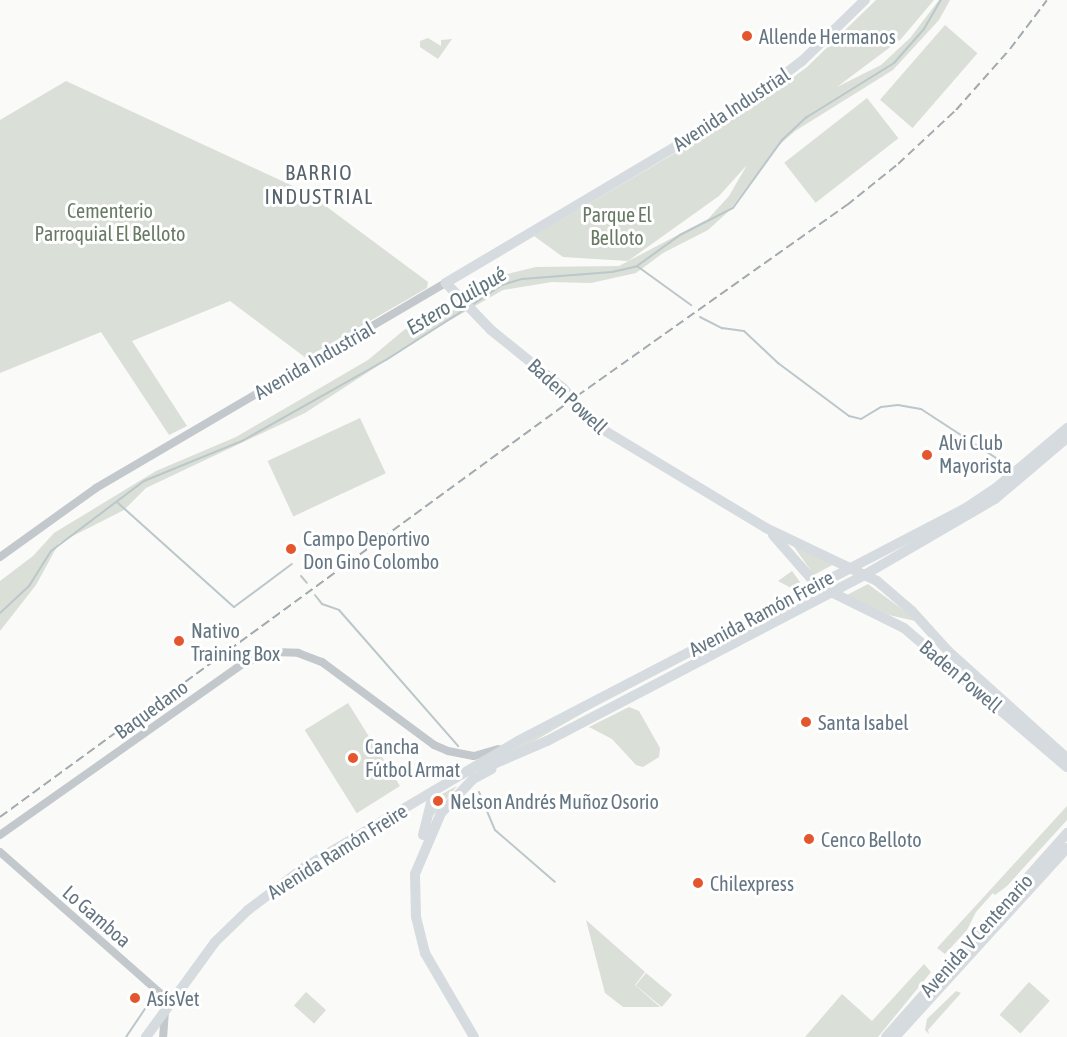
<!DOCTYPE html>
<meta charset="utf-8">
<style>
body{margin:0}
#map{position:relative;width:1067px;height:1037px;overflow:hidden;background:#fafaf8;font-family:"Asap Condensed",sans-serif}
div>[style]{position:absolute}
.green>*{inset:0;background:#dadfd7;transform-origin:0 0}
.stream>*{height:2px;margin:-1px;padding:0 1px;transform-origin:1px;border-radius:1px;background:#bbc7cb}
.minor>*{height:8px;margin:-4px;padding:0 4px;transform-origin:4px;border-radius:4px;background:#c3c8cc}
.major>*{height:10px;margin:-5px;padding:0 5px;transform-origin:5px;border-radius:5px;background:#d6dbdf}
.rail>*{height:2px;margin-top:-1px;transform-origin:0;background:repeating-linear-gradient(90deg,#a2aab0 0 9px,transparent 0 13.5px)}
.dots>*{width:16px;height:16px;translate:-50% -50%;box-sizing:border-box;border:3px solid #fff;border-radius:50%}
span{translate:-50% -50%;white-space:nowrap;text-align:center;line-height:1.15;-webkit-text-stroke:6px #fff;paint-order:stroke}
.poi-label{font-size:20px;color:#657683}
.left{translate:0 -50%;text-align:left}
.street-label{font-size:20px;color:#657683}
.park-label{font-size:20px;color:#687a64}
.neighbourhood-label{font-size:21px;color:#57646e;letter-spacing:1.5px}
.water-label{font-size:21px;color:#60757c;font-style:italic}
</style>
<div id="map">
<div class="green">
<div style="clip-path:polygon(876px 0,934px 0,901px 39px,837px 87px,881px 65px,910px 38px,939px 0,950px 0,939px 20px,893px 70px,795px 131px,777px 147px,730px 210px,708px 230px,663px 253px,636px 273px,591px 283px,552px 282px,503px 290px,433px 330px,305px 413px,146px 488px,124px 510px,59px 543px,36px 585px,0 631px,0 581px,33px 556px,54px 533px,156px 471px,236px 437px,368px 360px,404px 330px,503px 275px,536px 267px,619px 266px,708px 219px,729px 196px,747px 165px,719px 196px,628px 261px,563px 257px,534px 236px,750px 109px,807px 67px)"></div>
<div style="left:945px;top:25px;width:43px;height:99px;rotate:41deg"></div>
<div style="clip-path:polygon(428px 38px,441px 46px,441px 40px,452px 39px,438px 59px,420px 47px,420px 41px)"></div>
<div style="clip-path:polygon(66px 81px,325px 201px,323px 204px,428px 282px,427px 288px,306px 358px,230px 301px,132px 341px,187px 426px,169px 435px,101px 332px,0 373px,0 120px)"></div>
<div style="left:867px;top:98px;width:51px;height:105px;rotate:52deg"></div>
<div style="left:360px;top:418px;width:61px;height:102px;rotate:65deg"></div>
<div style="clip-path:polygon(792px 544px,834px 564px,814px 575px)"></div>
<div style="clip-path:polygon(792px 571px,800px 582px,793px 589px,778px 581px)"></div>
<div style="clip-path:polygon(868px 584px,910px 615px,915px 621px,889px 615px,845px 596px)"></div>
<div style="clip-path:polygon(621px 691px,510px 755px,486px 764px)"></div>
<div style="left:348px;top:703px;width:98px;height:51px;rotate:58deg"></div>
<div style="clip-path:polygon(629px 707px,639px 711px,660px 748px,659px 757px,643px 767px,636px 765px,612px 739px,589px 727px)"></div>
<div style="clip-path:polygon(457px 786px,432px 817px,438px 796px)"></div>
<div style="clip-path:polygon(1067px 806px,1067px 820px,1007px 886px,995px 895px,993px 893px,976px 912px,967px 930px,945px 954px,937px 948px)"></div>
<div style="clip-path:polygon(586px 920px,645px 972px,635px 985px,660px 1007px,623px 1007px,605px 993px)"></div>
<div style="clip-path:polygon(924px 964px,931px 972px,878px 1037px,805px 1037px,842px 994px,872px 1021px)"></div>
<div style="left:646px;top:973px;width:34px;height:16px;rotate:40deg"></div>
<div style="left:1029px;top:982px;width:28px;height:44px;rotate:42deg"></div>
<div style="clip-path:polygon(956px 991px,961px 993px,928px 1030px,929px 1034px,925px 1030px,927px 1019px)"></div>
<div style="left:306px;top:992px;width:27px;height:18px;rotate:42deg"></div>
</div>
<div class="stream">
<div style="left:637px;top:266px;width:67px;rotate:35.8deg"></div>
<div style="left:472px;top:305px;width:36px;rotate:-34deg"></div>
<div style="left:502px;top:285px;width:21px;rotate:-17deg"></div>
<div style="left:522px;top:279px;width:90px;rotate:-4.4deg"></div>
<div style="left:612px;top:272px;width:26px;rotate:-13deg"></div>
<div style="left:637px;top:266px;width:53px;rotate:-35.8deg"></div>
<div style="left:680px;top:235px;width:59px;rotate:-27deg"></div>
<div style="left:733px;top:208px;width:84px;rotate:-54.2deg"></div>
<div style="left:782px;top:140px;width:34px;rotate:-43deg"></div>
<div style="left:807px;top:117px;width:102px;rotate:-31.8deg"></div>
<div style="left:894px;top:63px;width:45px;rotate:-48.6deg"></div>
<div style="left:924px;top:29px;width:34px;rotate:-60deg"></div>
<div style="left:700px;top:317px;width:25px;rotate:27deg"></div>
<div style="left:722px;top:328px;width:22px;rotate:8deg"></div>
<div style="left:744px;top:331px;width:47px;rotate:43.3deg"></div>
<div style="left:778px;top:363px;width:89px;rotate:36.7deg"></div>
<div style="left:849px;top:416px;width:12px;rotate:14deg"></div>
<div style="left:861px;top:419px;width:23px;rotate:-31deg"></div>
<div style="left:881px;top:407px;width:17px;rotate:-7deg"></div>
<div style="left:898px;top:405px;width:23px;rotate:10deg"></div>
<div style="left:921px;top:409px;width:110px;rotate:33.1deg"></div>
<div style="left:118px;top:503px;width:156px;rotate:41.9deg"></div>
<div style="left:234px;top:607px;width:72px;rotate:-36.6deg"></div>
<div style="left:301px;top:576px;width:9px;rotate:49deg"></div>
<div style="left:315px;top:595px;width:11px;rotate:52deg"></div>
<div style="left:322px;top:604px;width:18px;rotate:19deg"></div>
<div style="left:339px;top:610px;width:181px;rotate:48.8deg"></div>
<div style="left:0;top:613px;width:40px;rotate:-43deg"></div>
<div style="left:29px;top:586px;width:41px;rotate:-57.8deg"></div>
<div style="left:51px;top:551px;width:116px;rotate:-37deg"></div>
<div style="left:144px;top:481px;width:106px;rotate:-22.2deg"></div>
<div style="left:242px;top:441px;width:165px;rotate:-29.4deg"></div>
<div style="left:386px;top:360px;width:96px;rotate:-32.7deg"></div>
<div style="left:479px;top:792px;width:41px;rotate:67.2deg"></div>
<div style="left:495px;top:830px;width:79px;rotate:40.9deg"></div>
<div style="left:126px;top:1037px;width:34px;rotate:-56deg"></div>
</div>
<div class="minor">
<div style="left:0;top:557px;width:118px;rotate:-35.7deg"></div>
<div style="left:96px;top:488px;width:406px;rotate:-30.4deg"></div>
<div style="left:0;top:835px;width:296px;rotate:-35.2deg"></div>
<div style="left:242px;top:664px;width:33px;rotate:-21deg"></div>
<div style="left:273px;top:652px;width:25px;rotate:2deg"></div>
<div style="left:298px;top:653px;width:26px;rotate:21deg"></div>
<div style="left:322px;top:662px;width:139px;rotate:36.5deg"></div>
<div style="left:434px;top:745px;width:15px;rotate:23deg"></div>
<div style="left:448px;top:751px;width:26px;rotate:11deg"></div>
<div style="left:474px;top:756px;width:25px;rotate:-16deg"></div>
<div style="left:0;top:852px;width:213px;rotate:41.4deg"></div>
<div style="left:160px;top:993px;width:18px;rotate:74deg"></div>
<div style="left:165px;top:1010px;width:27px;rotate:94deg"></div>
</div>
<div class="major">
<div style="left:865px;top:0;width:88px;rotate:135.9deg"></div>
<div style="left:802px;top:61px;width:81px;rotate:143deg"></div>
<div style="left:737px;top:110px;width:339px;rotate:149.3deg"></div>
<div style="left:446px;top:283px;width:65px;rotate:46.2deg"></div>
<div style="left:491px;top:330px;width:92px;rotate:38.9deg"></div>
<div style="left:563px;top:388px;width:51px;rotate:48.2deg"></div>
<div style="left:597px;top:426px;width:197px;rotate:31.1deg"></div>
<div style="left:766px;top:528px;width:123px;rotate:25.5deg"></div>
<div style="left:877px;top:581px;width:46px;rotate:40.6deg"></div>
<div style="left:912px;top:611px;width:54px;rotate:48deg"></div>
<div style="left:948px;top:651px;width:160px;rotate:42deg"></div>
<div style="left:773px;top:535px;width:67px;rotate:48.7deg"></div>
<div style="left:817px;top:585px;width:97px;rotate:26.3deg"></div>
<div style="left:904px;top:628px;width:214px;rotate:40.5deg"></div>
<div style="left:482px;top:769px;width:71px;rotate:-23.3deg"></div>
<div style="left:547px;top:741px;width:360px;rotate:-27.6deg"></div>
<div style="left:866px;top:574px;width:149px;rotate:-30.2deg"></div>
<div style="left:995px;top:499px;width:94px;rotate:-40.3deg"></div>
<div style="left:423px;top:835px;width:45px;rotate:-76deg"></div>
<div style="left:146px;top:1037px;width:117px;rotate:-54deg"></div>
<div style="left:215px;top:942px;width:46px;rotate:-44.1deg"></div>
<div style="left:248px;top:910px;width:71px;rotate:-37deg"></div>
<div style="left:305px;top:867px;width:247px;rotate:-30.6deg"></div>
<div style="left:518px;top:741px;width:505px;rotate:-27.48deg"></div>
<div style="left:966px;top:508px;width:37px;rotate:-34deg"></div>
<div style="left:997px;top:487px;width:92px;rotate:-40.1deg"></div>
<div style="left:474px;top:1037px;width:97px;rotate:-120.3deg"></div>
<div style="left:425px;top:953px;width:38px;rotate:-104deg"></div>
<div style="left:416px;top:916px;width:42px;rotate:-91.4deg"></div>
<div style="left:415px;top:874px;width:66px;rotate:-66.9deg"></div>
<div style="left:441px;top:813px;width:47px;rotate:-46.7deg"></div>
<div style="left:473px;top:779px;width:21px;rotate:-28deg"></div>
<div style="left:886px;top:1037px;width:273px;rotate:-48.4deg"></div>
<div style="left:895px;top:1037px;width:256px;rotate:-47.7deg"></div>
</div>
<div class="rail">
<div style="left:0;top:817px;width:714px;rotate:-36.12deg"></div>
<div style="left:577px;top:396px;width:331px;rotate:-35.3deg"></div>
<div style="left:847px;top:205px;width:65px;rotate:-38.8deg"></div>
<div style="left:898px;top:164px;width:79px;rotate:-43deg"></div>
<div style="left:956px;top:110px;width:81px;rotate:-48.5deg"></div>
<div style="left:1010px;top:49px;width:61px;rotate:-52.9deg"></div>
</div>
<div class="dots">
<div style="left:747px;top:36px;background:#e4572e"></div>
<div style="left:927px;top:455px;background:#e4572e"></div>
<div style="left:291px;top:549px;background:#e4572e"></div>
<div style="left:179px;top:641px;background:#e4572e"></div>
<div style="left:806px;top:722px;background:#e4572e"></div>
<div style="left:353px;top:758px;background:#e4572e"></div>
<div style="left:438px;top:801px;background:#e4572e"></div>
<div style="left:809px;top:839px;background:#e4572e"></div>
<div style="left:698px;top:883px;background:#e4572e"></div>
<div style="left:135px;top:998px;background:#e4572e"></div>
</div>
<div class="poi-label">
<span class="left" style="left:759px;top:36px">Allende Hermanos</span>
<span class="left" style="left:939px;top:454px">Alvi Club<br>Mayorista</span>
<span class="left" style="left:303px;top:550px">Campo Deportivo<br>Don Gino Colombo</span>
<span class="left" style="left:191px;top:642px">Nativo<br>Training Box</span>
<span class="left" style="left:818px;top:722px">Santa Isabel</span>
<span class="left" style="left:365px;top:758px">Cancha<br>Fútbol Armat</span>
<span class="left" style="left:450px;top:801px">Nelson Andrés Muñoz Osorio</span>
<span class="left" style="left:821px;top:839px">Cenco Belloto</span>
<span class="left" style="left:710px;top:883px">Chilexpress</span>
<span class="left" style="left:147px;top:998px">AsísVet</span>
</div>
<div class="street-label">
<span style="left:731px;top:109px;rotate:-33deg">Avenida Industrial</span>
<span style="left:314px;top:360px;rotate:-30deg">Avenida Industrial</span>
<span style="left:568px;top:396px;rotate:43deg">Baden Powell</span>
<span style="left:761px;top:613px;rotate:-28deg">Avenida Ramón Freire</span>
<span style="left:961px;top:676px;rotate:40deg">Baden Powell</span>
<span style="left:151px;top:709px;rotate:-36deg">Baquedano</span>
<span style="left:337px;top:851px;rotate:-32deg">Avenida Ramón Freire</span>
<span style="left:97px;top:916px;rotate:41deg">Lo Gamboa</span>
<span style="left:976px;top:935px;rotate:-48deg">Avenida V Centenario</span>
</div>
<div class="park-label">
<span style="left:110px;top:222px">Cementerio<br>Parroquial El Belloto</span>
<span style="left:617px;top:226px">Parque El<br>Belloto</span>
</div>
<div class="neighbourhood-label">
<span style="left:319px;top:184px">BARRIO<br>INDUSTRIAL</span>
</div>
<div class="water-label">
<span style="left:456px;top:300px;rotate:-31deg">Estero Quilpué</span>
</div>
</div>
